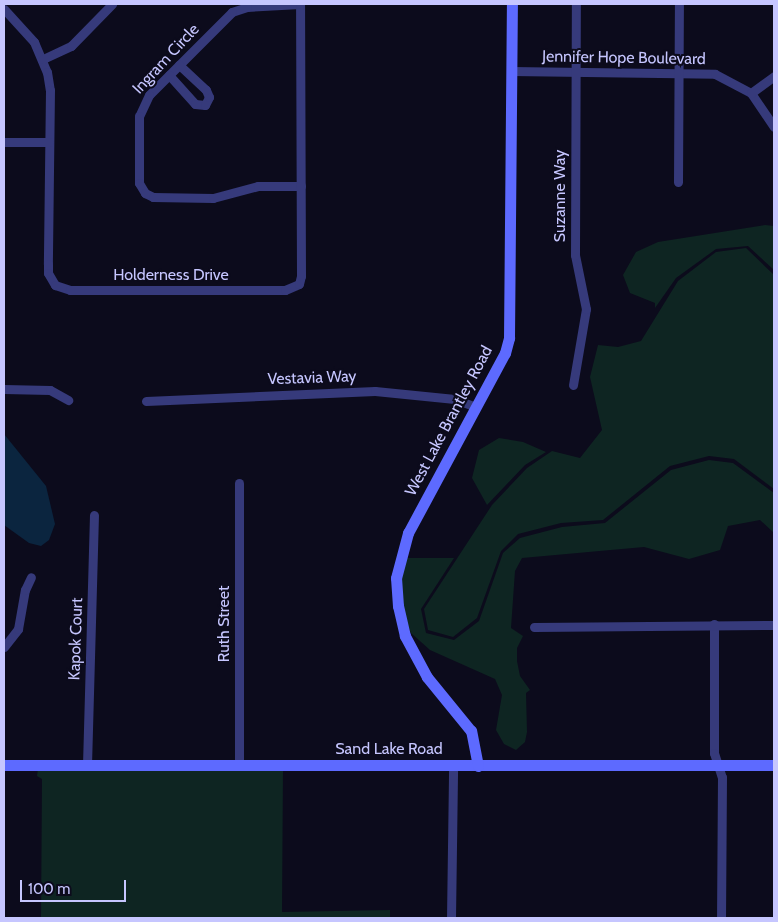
<!DOCTYPE html>
<style>
body{margin:0}
#map{position:relative;width:778px;height:922px;overflow:hidden;background:#0c0b1c;font-family:Cabin,sans-serif}
div>[style]{position:absolute}
.green>*{inset:0;background:#0e2522}
.water>*{inset:0;background:#0b253f}
.street>*{height:9px;margin:-4.5px;padding:0 4.5px;transform-origin:4.5px;border-radius:4.5px;background:#363a7b}
.secondary>*{height:11px;margin:-5.5px;padding:0 5.5px;transform-origin:5.5px;border-radius:5.5px;background:#5d6aff}
span{translate:-50% -50%;white-space:nowrap;text-align:center;line-height:1.15;-webkit-text-stroke:4px #0c0b1c;paint-order:stroke}
.street-label{font-size:16px;color:#c6c6ff}
.frame{position:absolute;inset:0;border:5px solid #c6c6ff;pointer-events:none}
.scale{position:absolute;left:20px;top:880px;width:106px;height:22px;box-sizing:border-box;border:2px solid #c6c6ff;border-top:0;padding-left:6px;font-size:15px;line-height:18px;white-space:nowrap;color:#c6c6ff;-webkit-text-stroke:4px #0c0b1c;paint-order:stroke}
</style>
<div id="map">
<div class="green">
<div style="clip-path:polygon(765px 225px,774px 226px,774px 270px,748px 246px,716px 249px,676px 278px,655px 308px,655px 303px,630px 293px,623px 275px,636px 252px,658px 242px)"></div>
<div style="clip-path:polygon(746px 248px,774px 275px,774px 489px,734px 459px,709px 456px,670px 466px,603px 520px,561px 523px,518px 534px,501px 551px,477px 618px,453px 637px,428px 630px,424px 609px,492px 505px,527px 468px,552px 451px,580px 458px,602px 430px,590px 377px,598px 345px,618px 347px,641px 341px,678px 281px,716px 252px)"></div>
<div style="clip-path:polygon(499px 438px,523px 442px,546px 452px,525px 465px,487px 505px,472px 478px,479px 450px)"></div>
<div style="clip-path:polygon(709px 460px,733px 463px,774px 493px,774px 533px,760px 520px,728px 526px,720px 550px,689px 559px,644px 547px,522px 558px,515px 571px,511px 628px,523px 636px,517px 648px,517px 661px,520px 676px,530px 690px,526px 693px,527px 732px,525px 742px,516px 750px,504px 744px,496px 730px,502px 695px,495px 679px,430px 650px,411px 633px,403px 612px,400px 578px,404px 558px,454px 558px,421px 609px,426px 633px,454px 640px,479px 621px,503px 553px,520px 538px,562px 527px,605px 523px,671px 470px)"></div>
<div style="clip-path:polygon(38px 769px,283px 769px,282px 912px,390px 910px,390px 918px,41px 918px,42px 779px,37px 776px)"></div>
</div>
<div class="water">
<div style="clip-path:polygon(4px 434px,46px 486px,55px 524px,49px 540px,41px 546px,29px 543px,4px 525px)"></div>
</div>
<div class="street">
<div style="left:300px;top:4px;width:53px;rotate:176.8deg"></div>
<div style="left:247px;top:7px;width:16px;rotate:162deg"></div>
<div style="left:232px;top:12px;width:117px;rotate:135deg"></div>
<div style="left:149px;top:95px;width:23px;rotate:115deg"></div>
<div style="left:139px;top:116px;width:67px;rotate:90deg"></div>
<div style="left:139px;top:183px;width:12px;rotate:59deg"></div>
<div style="left:145px;top:193px;width:9px;rotate:27deg"></div>
<div style="left:153px;top:197px;width:60px;rotate:1deg"></div>
<div style="left:213px;top:198px;width:47px;rotate:-14.9deg"></div>
<div style="left:258px;top:186px;width:43px"></div>
<div style="left:4px;top:9px;width:45px;rotate:47.7deg"></div>
<div style="left:34px;top:42px;width:33px;rotate:67deg"></div>
<div style="left:47px;top:72px;width:18px;rotate:81deg"></div>
<div style="left:50px;top:90px;width:174px;rotate:90.7deg"></div>
<div style="left:48px;top:264px;width:9px;rotate:90deg"></div>
<div style="left:48px;top:273px;width:14px;rotate:60deg"></div>
<div style="left:55px;top:285px;width:16px;rotate:18deg"></div>
<div style="left:70px;top:290px;width:215px"></div>
<div style="left:285px;top:290px;width:15px;rotate:-23deg"></div>
<div style="left:299px;top:284px;width:8px;rotate:-76deg"></div>
<div style="left:301px;top:276px;width:272px;rotate:-90.2deg"></div>
<div style="left:43px;top:59px;width:31px;rotate:-25deg"></div>
<div style="left:71px;top:46px;width:59px;rotate:-45.7deg"></div>
<div style="left:511px;top:71px;width:204px;rotate:0.8deg"></div>
<div style="left:715px;top:74px;width:41px;rotate:27.8deg"></div>
<div style="left:751px;top:93px;width:41px;rotate:55.9deg"></div>
<div style="left:169px;top:75px;width:39px;rotate:48deg"></div>
<div style="left:195px;top:104px;width:10px;rotate:6deg"></div>
<div style="left:205px;top:105px;width:9px;rotate:-63deg"></div>
<div style="left:209px;top:97px;width:8px;rotate:-113deg"></div>
<div style="left:206px;top:90px;width:37px;rotate:-137deg"></div>
<div style="left:751px;top:93px;width:29px;rotate:-36deg"></div>
<div style="left:4px;top:142px;width:45px"></div>
<div style="left:678px;top:182px;width:178px;rotate:-89.7deg"></div>
<div style="left:573px;top:385px;width:77px;rotate:-80.3deg"></div>
<div style="left:586px;top:309px;width:55px;rotate:-101.5deg"></div>
<div style="left:575px;top:255px;width:251px;rotate:-89.8deg"></div>
<div style="left:4px;top:389px;width:46px;rotate:1.2deg"></div>
<div style="left:50px;top:390px;width:21px;rotate:29deg"></div>
<div style="left:146px;top:401px;width:229px;rotate:-2.5deg"></div>
<div style="left:375px;top:391px;width:80px;rotate:5.7deg"></div>
<div style="left:455px;top:399px;width:22px;rotate:21deg"></div>
<div style="left:714px;top:624px;width:129px;rotate:90deg"></div>
<div style="left:714px;top:753px;width:25px;rotate:72deg"></div>
<div style="left:722px;top:777px;width:141px;rotate:90.4deg"></div>
<div style="left:534px;top:627px;width:240px;rotate:-0.5deg"></div>
<div style="left:4px;top:647px;width:23px;rotate:-52deg"></div>
<div style="left:18px;top:629px;width:40px;rotate:-80deg"></div>
<div style="left:25px;top:590px;width:14px;rotate:-65deg"></div>
<div style="left:87px;top:765px;width:250px;rotate:-88.4deg"></div>
<div style="left:239px;top:765px;width:282px;rotate:-90deg"></div>
<div style="left:451px;top:918px;width:152px;rotate:-89.2deg"></div>
</div>
<div class="secondary">
<div style="left:4px;top:765px;width:770px"></div>
<div style="left:478px;top:766px;width:36px;rotate:-101deg"></div>
<div style="left:471px;top:731px;width:70px;rotate:-129.2deg"></div>
<div style="left:427px;top:677px;width:47px;rotate:-118.2deg"></div>
<div style="left:405px;top:636px;width:31px;rotate:-103deg"></div>
<div style="left:398px;top:606px;width:28px;rotate:-94deg"></div>
<div style="left:396px;top:578px;width:47px;rotate:-75.1deg"></div>
<div style="left:408px;top:533px;width:204px;rotate:-61.7deg"></div>
<div style="left:505px;top:353px;width:16px;rotate:-75deg"></div>
<div style="left:509px;top:338px;width:334px;rotate:-89.5deg"></div>
</div>
<div class="street-label">
<span style="left:624px;top:58px;rotate:1deg">Jennifer Hope Boulevard</span>
<span style="left:166px;top:59px;rotate:-47deg">Ingram Circle</span>
<span style="left:560px;top:196px;rotate:-90deg">Suzanne Way</span>
<span style="left:171px;top:275px">Holderness Drive</span>
<span style="left:312px;top:378px;rotate:-2deg">Vestavia Way</span>
<span style="left:449px;top:421px;rotate:-62deg">West Lake Brantley Road</span>
<span style="left:224px;top:624px;rotate:-90deg">Ruth Street</span>
<span style="left:76px;top:639px;rotate:-88deg">Kapok Court</span>
<span style="left:389px;top:749px">Sand Lake Road</span>
</div>
<div class="frame"></div>
<div class="scale">100 m</div>
</div>
